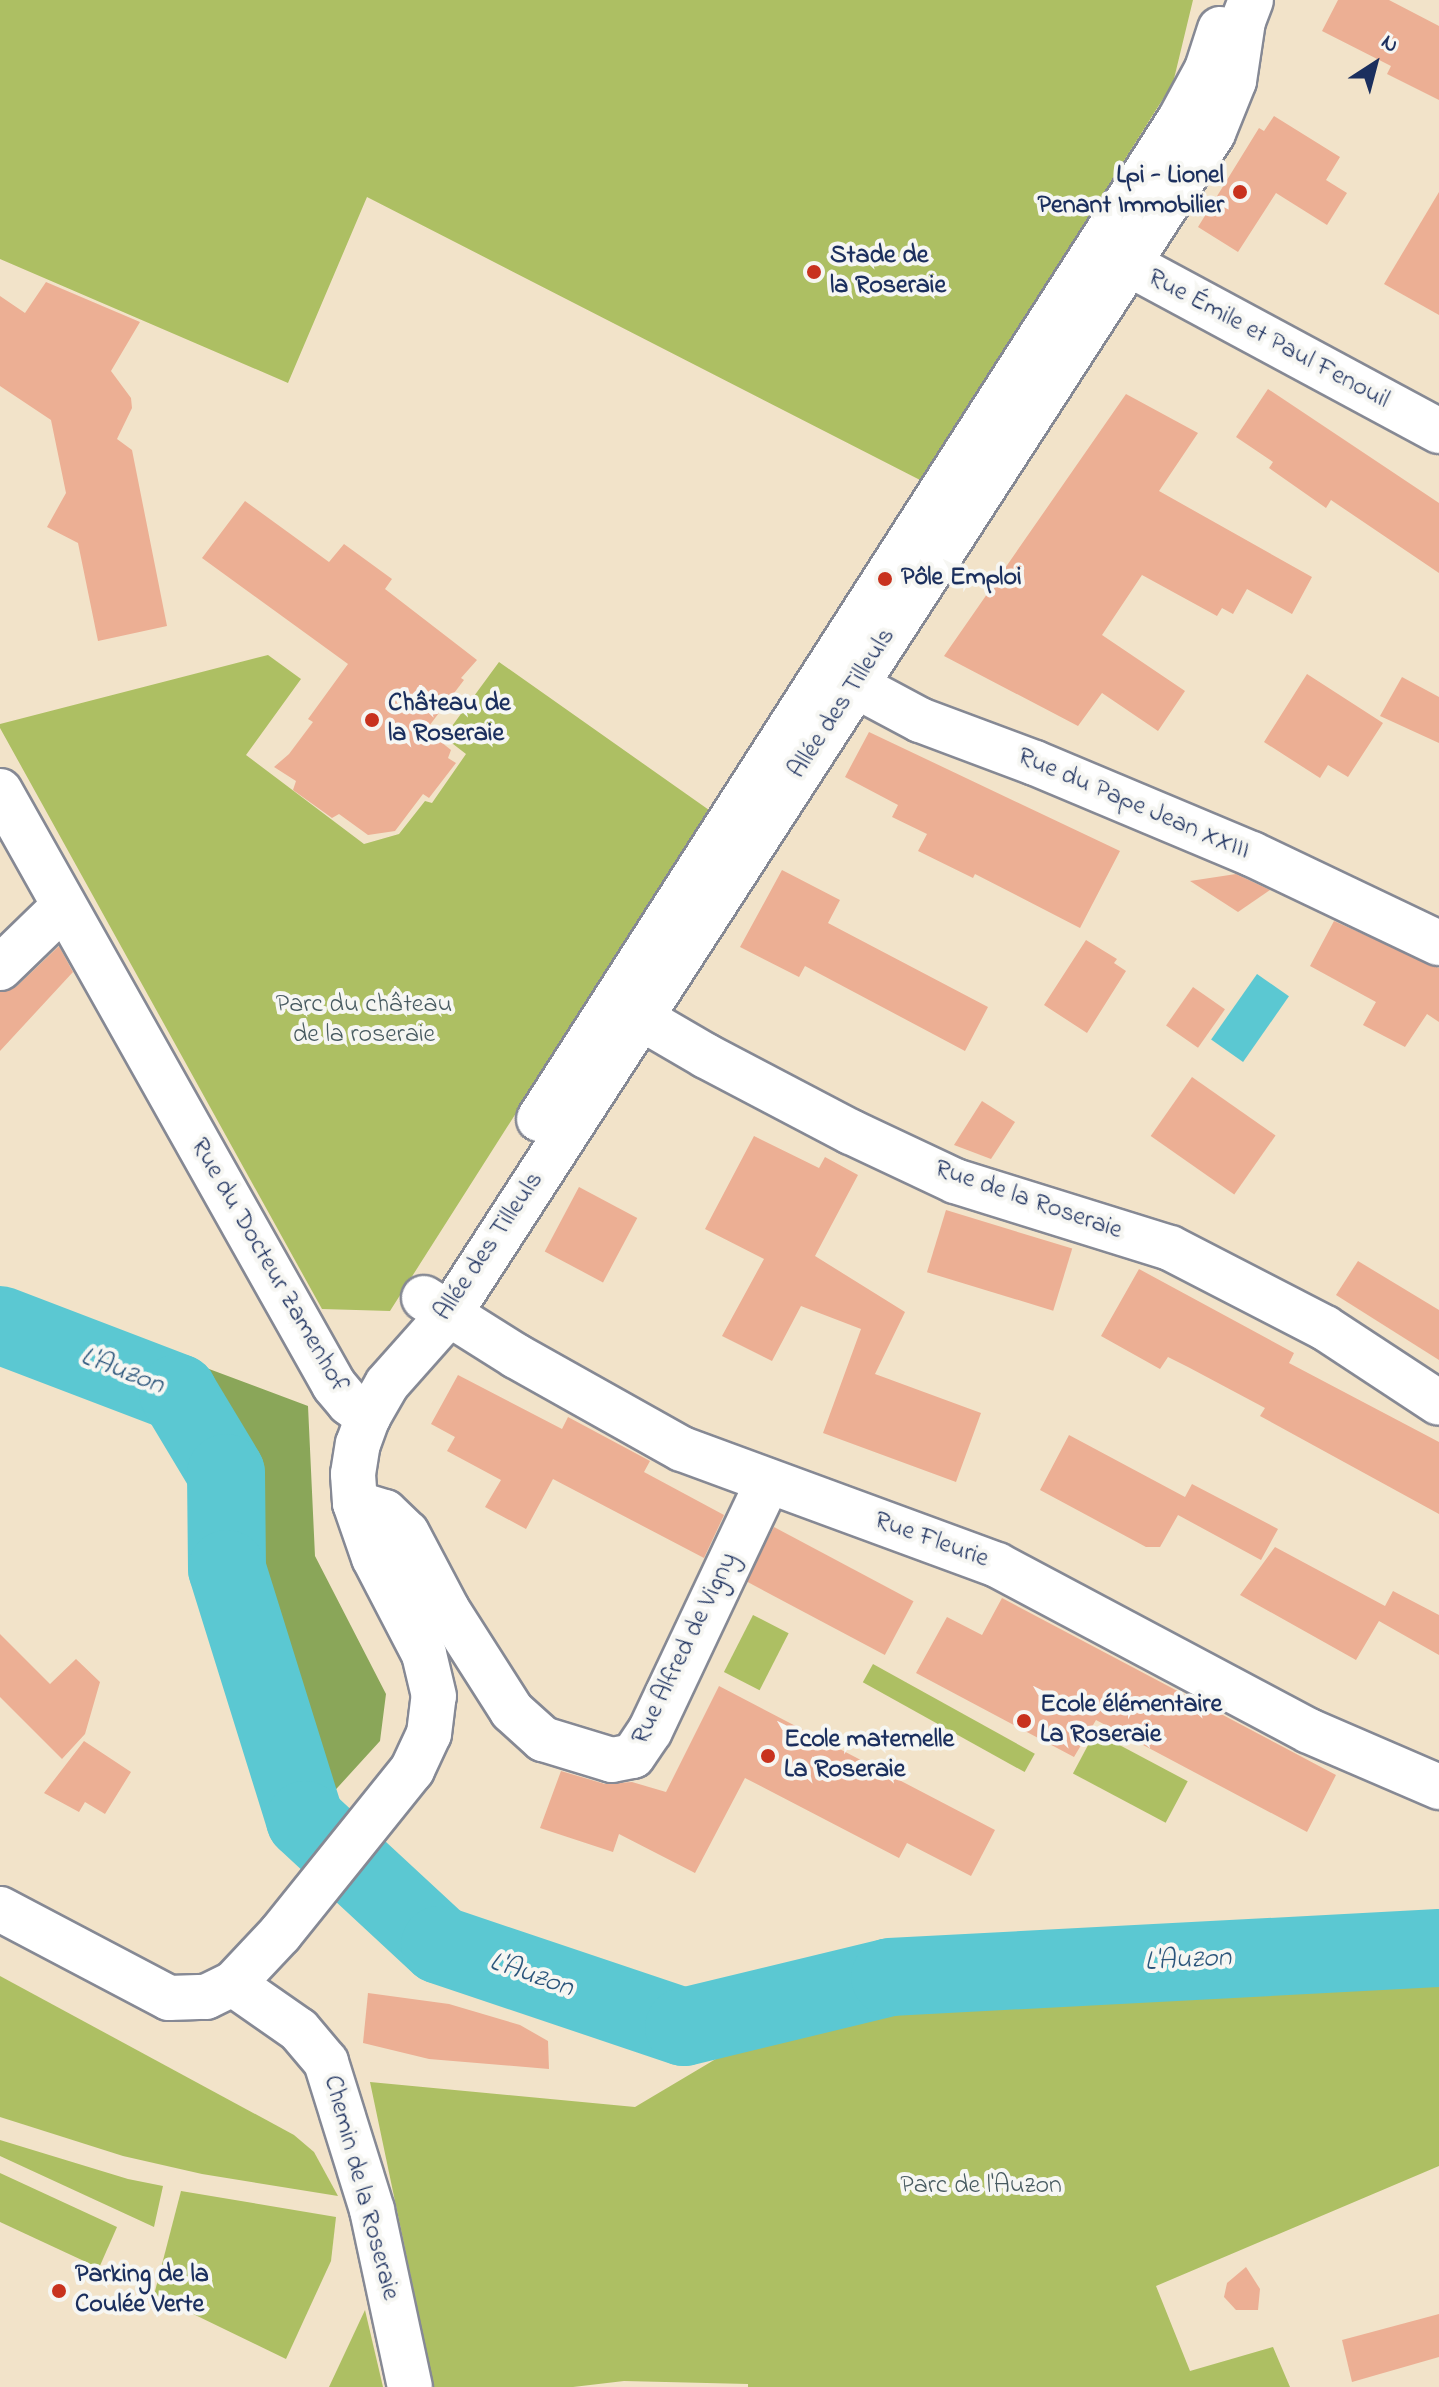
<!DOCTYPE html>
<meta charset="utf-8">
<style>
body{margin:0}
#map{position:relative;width:1439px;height:2387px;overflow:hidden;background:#f2e3c9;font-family:"Indie Flower",sans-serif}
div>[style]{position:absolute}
.green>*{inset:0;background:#adbf63;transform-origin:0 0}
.forest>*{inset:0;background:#8aa659}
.water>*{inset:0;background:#5bc8d2;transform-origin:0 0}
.river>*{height:78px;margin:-39px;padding:0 39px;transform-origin:39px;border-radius:39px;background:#5bc8d2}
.building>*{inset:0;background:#ecaf94;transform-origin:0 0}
.roads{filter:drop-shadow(2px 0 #868994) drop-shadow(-2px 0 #868994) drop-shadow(0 2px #868994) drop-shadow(0 -2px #868994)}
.minor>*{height:44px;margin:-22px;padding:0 22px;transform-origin:22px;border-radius:22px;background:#fff}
.dots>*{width:22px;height:22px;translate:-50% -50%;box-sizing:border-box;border:4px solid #f6f6f2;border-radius:50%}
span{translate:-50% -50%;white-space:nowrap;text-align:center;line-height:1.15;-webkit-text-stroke:8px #f6f6f2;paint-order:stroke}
.poi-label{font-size:26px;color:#1b2f5e;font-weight:700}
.right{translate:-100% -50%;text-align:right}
.left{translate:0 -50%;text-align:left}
.street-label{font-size:26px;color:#1b2f5e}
.park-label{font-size:26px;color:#475a60}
.water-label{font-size:28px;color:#2b557b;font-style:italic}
.north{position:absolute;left:1335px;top:24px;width:80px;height:80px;-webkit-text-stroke:6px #f6f6f2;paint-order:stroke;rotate:36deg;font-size:22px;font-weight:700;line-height:32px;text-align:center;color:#1b2f5e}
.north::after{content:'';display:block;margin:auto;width:28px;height:36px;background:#1b2f5e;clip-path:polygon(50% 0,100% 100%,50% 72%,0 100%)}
</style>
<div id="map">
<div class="green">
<div style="clip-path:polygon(0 0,1193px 0,1173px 83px,922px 481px,367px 197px,288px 383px,0 259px)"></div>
<div style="clip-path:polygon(268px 655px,301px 679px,246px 755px,364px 844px,399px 834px,425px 801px,432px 803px,466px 754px,444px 737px,499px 662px,709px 810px,390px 1311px,322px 1309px,0 728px,0 724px)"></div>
<div style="left:753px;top:1615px;width:40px;height:64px;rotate:27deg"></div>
<div style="left:873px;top:1664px;width:185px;height:21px;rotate:29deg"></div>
<div style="left:1095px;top:1732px;width:105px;height:47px;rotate:28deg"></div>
<div style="clip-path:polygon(1439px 1968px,1439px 2166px,1156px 2286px,1190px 2371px,1273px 2347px,1290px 2387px,748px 2387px,748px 2384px,624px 2381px,573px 2387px,434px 2387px,370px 2082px,635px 2107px,736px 2047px,982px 1980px,1335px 1985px)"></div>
<div style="clip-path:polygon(0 1976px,294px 2135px,314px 2152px,338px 2196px,202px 2174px,123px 2156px,0 2117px)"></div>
<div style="clip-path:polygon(0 2140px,128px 2179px,163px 2186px,154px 2227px,0 2156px)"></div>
<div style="clip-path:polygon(0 2173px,117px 2227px,99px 2268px,0 2222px)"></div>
<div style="clip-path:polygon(181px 2191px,336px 2217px,331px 2261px,286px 2359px,154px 2295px)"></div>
<div style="clip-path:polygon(365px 2310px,383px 2387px,329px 2387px)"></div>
</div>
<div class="forest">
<div style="clip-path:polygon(0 1291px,308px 1406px,315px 1556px,386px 1694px,380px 1741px,318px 1809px,244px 1571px,242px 1464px,189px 1382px,0 1310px)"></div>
</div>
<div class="water">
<div style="left:1257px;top:974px;width:39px;height:80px;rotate:35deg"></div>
</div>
<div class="river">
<div style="left:0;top:1325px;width:191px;rotate:20.9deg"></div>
<div style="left:178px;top:1393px;width:93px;rotate:59deg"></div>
<div style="left:226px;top:1473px;width:96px;rotate:89.4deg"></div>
<div style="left:227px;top:1569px;width:263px;rotate:72.7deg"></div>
<div style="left:305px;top:1820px;width:184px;rotate:42.8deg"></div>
<div style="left:440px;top:1945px;width:257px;rotate:18.6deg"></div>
<div style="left:684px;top:2027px;width:212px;rotate:-13.6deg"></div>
<div style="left:890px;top:1977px;width:550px;rotate:-3.02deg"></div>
</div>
<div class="building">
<div style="clip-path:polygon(1338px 0,1389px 0,1439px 26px,1439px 100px,1387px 74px,1391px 66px,1322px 31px)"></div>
<div style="clip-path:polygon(1274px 116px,1340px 157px,1326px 180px,1347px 193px,1327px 225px,1276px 193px,1238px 252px,1198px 227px,1259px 128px,1264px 131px)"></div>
<div style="clip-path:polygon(1439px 192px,1439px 315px,1384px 284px)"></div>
<div style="clip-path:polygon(46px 282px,140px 322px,111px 371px,131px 398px,132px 408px,117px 439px,132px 450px,167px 626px,98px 641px,78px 543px,47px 527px,66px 493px,51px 420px,0 386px,0 296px,25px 313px)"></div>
<div style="clip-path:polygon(1268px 389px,1439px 503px,1439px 573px,1331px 500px,1326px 508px,1269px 468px,1273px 462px,1236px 437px)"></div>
<div style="clip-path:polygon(1126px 394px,1198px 433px,1159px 491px,1312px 577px,1292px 614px,1247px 589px,1233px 614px,1222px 608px,1217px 616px,1142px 575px,1102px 635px,1185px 691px,1158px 731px,1102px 693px,1078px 726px,944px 656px)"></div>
<div style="clip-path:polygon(245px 501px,329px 562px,344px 544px,392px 579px,385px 589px,477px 660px,461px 678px,464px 680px,426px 730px,451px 750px,448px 758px,456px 763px,429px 798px,423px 794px,395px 831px,368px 835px,339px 814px,332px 818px,293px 790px,296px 781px,274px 767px,289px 754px,313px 722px,308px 719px,348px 664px,202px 558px)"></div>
<div style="clip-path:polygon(1307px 674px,1383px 723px,1348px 777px,1328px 765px,1320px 778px,1264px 742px)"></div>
<div style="clip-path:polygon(1402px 677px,1439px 697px,1439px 743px,1380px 716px)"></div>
<div style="clip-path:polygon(869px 732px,1120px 851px,1080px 928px,975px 874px,973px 878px,918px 851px,927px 834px,892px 817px,898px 805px,845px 777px)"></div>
<div style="clip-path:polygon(782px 870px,840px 900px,828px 923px,988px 1007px,965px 1051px,805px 966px,799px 977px,740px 947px)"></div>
<div style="clip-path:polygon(1236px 874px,1270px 890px,1238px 912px,1190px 881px)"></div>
<div style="clip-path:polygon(1334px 921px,1439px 968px,1439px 1022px,1427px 1014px,1405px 1047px,1363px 1025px,1376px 1002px,1310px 966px)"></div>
<div style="clip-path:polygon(1086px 940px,1117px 959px,1114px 963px,1126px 971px,1087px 1033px,1044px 1005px)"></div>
<div style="clip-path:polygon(59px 946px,73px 972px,0 1051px,0 992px,17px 986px)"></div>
<div style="left:1193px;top:987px;width:39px;height:47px;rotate:35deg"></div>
<div style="left:1192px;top:1077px;width:102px;height:72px;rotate:35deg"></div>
<div style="clip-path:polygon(982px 1101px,1015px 1122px,991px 1159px,954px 1145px)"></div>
<div style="clip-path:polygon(754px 1136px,819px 1168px,825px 1157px,858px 1175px,815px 1256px,905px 1312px,875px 1374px,981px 1413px,956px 1482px,823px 1433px,861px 1329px,801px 1306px,772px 1361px,722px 1336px,764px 1259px,705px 1229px)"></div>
<div style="left:579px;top:1187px;width:66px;height:73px;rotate:28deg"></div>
<div style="left:946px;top:1210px;width:132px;height:65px;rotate:17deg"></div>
<div style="clip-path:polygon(1358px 1261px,1439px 1310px,1439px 1360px,1336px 1295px)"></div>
<div style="clip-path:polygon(1139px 1269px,1294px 1353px,1289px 1363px,1439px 1442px,1439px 1514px,1260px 1416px,1265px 1408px,1188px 1367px,1168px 1357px,1160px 1369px,1101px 1336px)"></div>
<div style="clip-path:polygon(458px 1375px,562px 1429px,568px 1417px,650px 1461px,644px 1472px,724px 1515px,704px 1558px,553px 1479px,526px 1529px,485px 1507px,501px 1480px,447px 1451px,455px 1437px,431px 1424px)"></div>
<div style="clip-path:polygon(1069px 1435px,1185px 1497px,1192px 1484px,1278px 1529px,1261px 1560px,1178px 1515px,1160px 1547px,1146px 1547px,1040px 1490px)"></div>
<div style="left:774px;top:1527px;width:158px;height:61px;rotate:28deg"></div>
<div style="clip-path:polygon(1275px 1547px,1385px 1606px,1393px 1591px,1439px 1615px,1439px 1655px,1379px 1621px,1356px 1660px,1240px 1595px)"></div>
<div style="clip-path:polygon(1002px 1598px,1336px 1775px,1307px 1832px,1096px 1720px,1074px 1757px,916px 1673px,947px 1617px,982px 1635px)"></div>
<div style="clip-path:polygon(0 1634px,50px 1684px,76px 1659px,100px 1682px,85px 1734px,62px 1759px,0 1697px)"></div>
<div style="clip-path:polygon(719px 1686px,995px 1830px,971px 1876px,907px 1843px,899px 1858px,745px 1778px,695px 1873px,619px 1834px,613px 1852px,540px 1828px,561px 1771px,605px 1784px,632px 1782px,666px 1792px)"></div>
<div style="clip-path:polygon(84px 1741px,131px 1772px,105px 1814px,85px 1802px,79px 1812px,44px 1793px)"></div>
<div style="clip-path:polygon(368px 1993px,449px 2004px,520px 2025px,548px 2041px,549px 2069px,429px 2059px,363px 2043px)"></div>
<div style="clip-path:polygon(1246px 2267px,1260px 2289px,1258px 2310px,1236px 2310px,1224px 2297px,1227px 2283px)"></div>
<div style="clip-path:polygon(1439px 2314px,1439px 2357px,1352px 2382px,1342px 2340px)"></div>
</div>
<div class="roads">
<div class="minor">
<div style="left:1103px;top:250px;width:382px;rotate:28.3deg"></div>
<div style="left:832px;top:673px;width:100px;rotate:28.1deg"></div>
<div style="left:920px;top:720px;width:123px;rotate:20.5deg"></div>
<div style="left:1035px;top:763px;width:235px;rotate:22.8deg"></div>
<div style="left:1252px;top:854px;width:207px;rotate:25.5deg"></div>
<div style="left:0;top:791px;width:681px;rotate:60.65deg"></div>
<div style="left:334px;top:1385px;width:23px;rotate:50deg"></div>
<div style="left:349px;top:1403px;width:24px;rotate:36deg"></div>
<div style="left:0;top:968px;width:86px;rotate:-44.1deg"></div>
<div style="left:617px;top:1004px;width:103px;rotate:30.3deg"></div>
<div style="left:706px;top:1056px;width:164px;rotate:27.7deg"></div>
<div style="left:851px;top:1132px;width:115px;rotate:25.2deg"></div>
<div style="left:955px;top:1181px;width:225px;rotate:17.3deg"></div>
<div style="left:1170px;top:1248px;width:174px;rotate:27.3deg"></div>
<div style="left:1325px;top:1328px;width:136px;rotate:33.3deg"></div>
<div style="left:539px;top:1119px;width:1188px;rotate:-57.34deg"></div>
<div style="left:1180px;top:119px;width:57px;rotate:-61.6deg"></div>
<div style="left:1207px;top:69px;width:42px;rotate:-72deg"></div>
<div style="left:424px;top:1298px;width:109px;rotate:32.2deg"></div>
<div style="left:516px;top:1356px;width:190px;rotate:29.3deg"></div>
<div style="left:682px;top:1449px;width:336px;rotate:20.2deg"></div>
<div style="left:997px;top:1565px;width:353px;rotate:28deg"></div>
<div style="left:1309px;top:1731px;width:142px;rotate:23.3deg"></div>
<div style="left:355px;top:1503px;width:31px;rotate:17deg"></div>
<div style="left:385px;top:1512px;width:30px;rotate:44deg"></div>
<div style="left:407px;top:1533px;width:86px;rotate:62.2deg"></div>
<div style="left:447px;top:1609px;width:121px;rotate:57.5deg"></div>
<div style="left:512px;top:1711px;width:42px;rotate:42.1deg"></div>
<div style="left:543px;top:1739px;width:72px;rotate:16.9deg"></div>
<div style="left:612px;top:1760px;width:21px;rotate:-11deg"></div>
<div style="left:633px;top:1756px;width:30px;rotate:-56deg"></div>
<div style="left:650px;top:1731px;width:276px;rotate:-64.7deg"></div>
<div style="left:0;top:1909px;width:191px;rotate:27.8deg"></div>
<div style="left:169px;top:1998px;width:37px;rotate:-2deg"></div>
<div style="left:206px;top:1997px;width:30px;rotate:-26deg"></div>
<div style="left:233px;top:1984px;width:69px;rotate:-46.8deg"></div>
<div style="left:280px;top:1934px;width:211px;rotate:-51.2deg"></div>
<div style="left:412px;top:1770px;width:40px;rotate:-65deg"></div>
<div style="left:429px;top:1734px;width:38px;rotate:-83deg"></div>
<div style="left:434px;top:1696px;width:43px;rotate:-103.4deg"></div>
<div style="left:424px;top:1654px;width:108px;rotate:-117.5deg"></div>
<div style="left:374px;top:1558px;width:58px;rotate:-109.1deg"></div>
<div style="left:355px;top:1503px;width:29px;rotate:-94deg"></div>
<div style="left:353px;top:1474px;width:30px;rotate:-81deg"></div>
<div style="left:358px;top:1444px;width:29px;rotate:-70deg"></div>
<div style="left:368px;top:1417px;width:38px;rotate:-60deg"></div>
<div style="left:387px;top:1384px;width:95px;rotate:-48.4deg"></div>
<div style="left:450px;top:1313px;width:1405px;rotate:-57.11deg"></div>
<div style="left:1213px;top:133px;width:56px;rotate:-68deg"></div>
<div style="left:1234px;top:81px;width:61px;rotate:-81.5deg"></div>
<div style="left:1243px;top:21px;width:22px;rotate:-69deg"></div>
<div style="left:233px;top:1984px;width:80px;rotate:34.9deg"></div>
<div style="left:299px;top:2030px;width:42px;rotate:49.8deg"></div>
<div style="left:326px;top:2062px;width:155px;rotate:72.7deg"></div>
<div style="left:372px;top:2210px;width:181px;rotate:77.9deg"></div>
</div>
</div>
<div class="dots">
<div style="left:1240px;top:192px;background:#c8321e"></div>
<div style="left:814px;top:272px;background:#c8321e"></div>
<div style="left:885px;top:579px;background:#c8321e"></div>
<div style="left:372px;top:720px;background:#c8321e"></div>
<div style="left:1024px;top:1721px;background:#c8321e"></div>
<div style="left:768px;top:1756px;background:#c8321e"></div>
<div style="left:59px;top:2291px;background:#c8321e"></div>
</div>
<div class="poi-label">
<span class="right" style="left:1224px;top:192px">Lpi - Lionel<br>Penant Immobilier</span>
<span class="left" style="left:830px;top:272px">Stade de<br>la Roseraie</span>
<span class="left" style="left:901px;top:579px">Pôle Emploi</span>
<span class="left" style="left:388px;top:720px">Château de<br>la Roseraie</span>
<span class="left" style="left:1040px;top:1721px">Ecole élémentaire<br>La Roseraie</span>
<span class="left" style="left:784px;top:1756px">Ecole maternelle<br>La Roseraie</span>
<span class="left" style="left:75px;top:2291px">Parking de la<br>Coulée Verte</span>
</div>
<div class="street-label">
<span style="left:1268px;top:340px;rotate:28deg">Rue Émile et Paul Fenouil</span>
<span style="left:843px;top:704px;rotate:-57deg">Allée des Tilleuls</span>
<span style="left:1133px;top:805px;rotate:23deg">Rue du Pape Jean XXIII</span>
<span style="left:1028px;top:1201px;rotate:19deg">Rue de la Roseraie</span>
<span style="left:490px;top:1247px;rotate:-56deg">Allée des Tilleuls</span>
<span style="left:268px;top:1266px;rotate:60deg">Rue du Docteur Zamenhof</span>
<span style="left:931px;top:1541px;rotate:20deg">Rue Fleurie</span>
<span style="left:686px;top:1649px;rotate:-64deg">Rue Alfred de Vigny</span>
<span style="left:360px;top:2188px;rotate:75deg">Chemin de la Roseraie</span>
</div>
<div class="park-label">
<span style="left:364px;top:1021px">Parc du château<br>de la roseraie</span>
<span style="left:981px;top:2187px">Parc de l'Auzon</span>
</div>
<div class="water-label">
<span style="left:122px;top:1372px;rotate:21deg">L'Auzon</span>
<span style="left:1188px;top:1961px;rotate:-3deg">L'Auzon</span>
<span style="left:531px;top:1976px;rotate:19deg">L'Auzon</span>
</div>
<div class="north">N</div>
</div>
